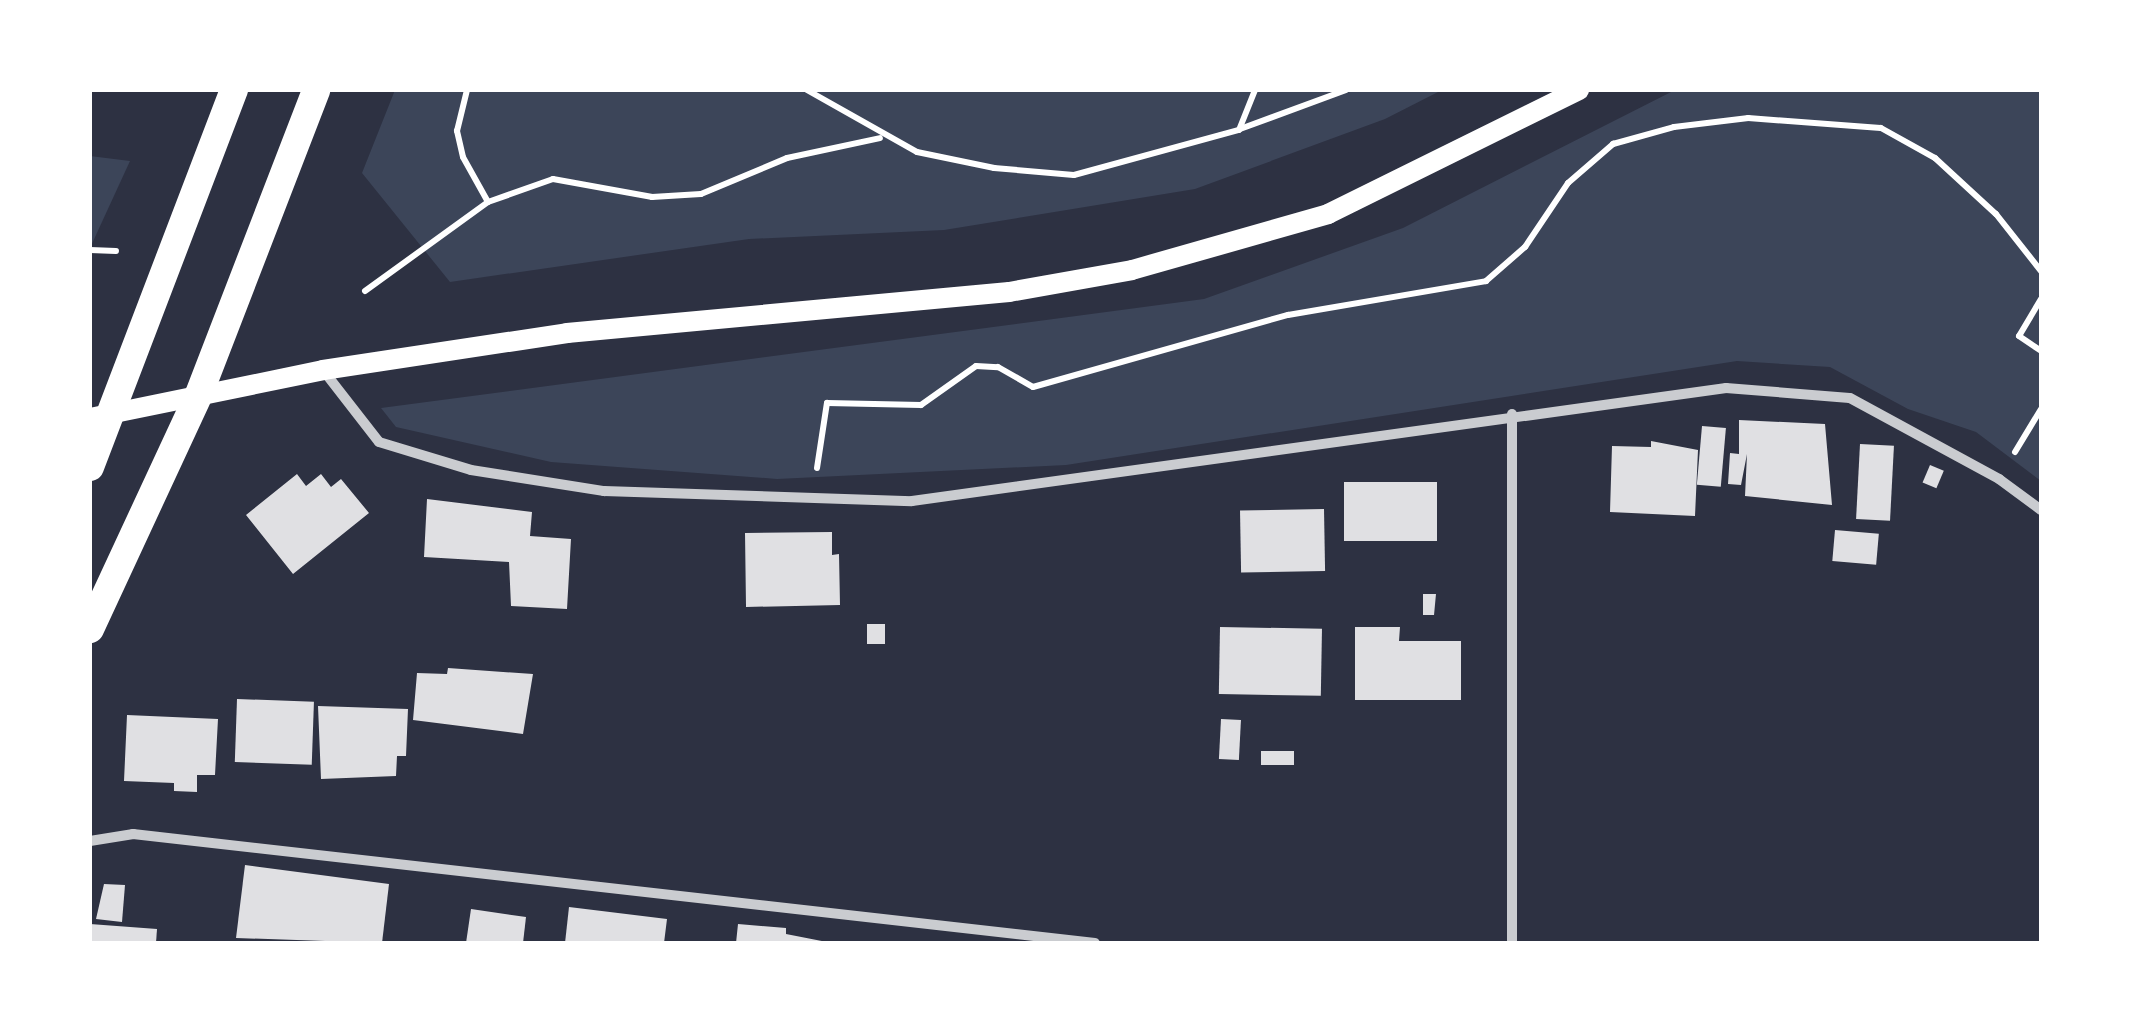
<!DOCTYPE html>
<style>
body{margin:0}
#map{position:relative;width:2131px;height:1033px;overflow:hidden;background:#2d3142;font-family:"Golos Text",sans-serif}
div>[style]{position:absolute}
.green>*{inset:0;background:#3c4559}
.building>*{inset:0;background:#e0e0e3;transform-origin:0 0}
.path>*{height:6px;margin:-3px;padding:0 3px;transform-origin:3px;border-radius:3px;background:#fff}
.minor>*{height:10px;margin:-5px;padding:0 5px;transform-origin:5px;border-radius:5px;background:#caccd0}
.secondary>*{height:20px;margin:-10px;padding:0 10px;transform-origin:10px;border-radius:10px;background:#fff}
.trunk>*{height:28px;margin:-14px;padding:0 14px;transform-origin:14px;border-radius:14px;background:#fff}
span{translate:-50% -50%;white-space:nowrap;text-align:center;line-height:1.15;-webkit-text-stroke:9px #fff;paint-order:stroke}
.frame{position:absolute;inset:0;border:92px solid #fff;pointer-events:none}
</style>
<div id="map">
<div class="green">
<div style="clip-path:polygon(395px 90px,1442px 90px,1385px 119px,1195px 189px,944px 230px,749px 239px,450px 282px,362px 173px)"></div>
<div style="clip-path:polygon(1675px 90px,2041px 90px,2041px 481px,1976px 432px,1908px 409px,1830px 367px,1737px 361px,1066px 465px,777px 479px,551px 462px,396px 427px,381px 408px,1204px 299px,1403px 228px)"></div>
<div style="clip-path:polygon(90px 156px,130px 161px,90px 248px)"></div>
</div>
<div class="building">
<div style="clip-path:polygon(1739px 420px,1825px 424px,1832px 505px,1745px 496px,1747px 454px,1741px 485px,1728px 484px,1730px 453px,1739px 454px)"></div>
<div style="left:1702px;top:426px;width:24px;height:59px;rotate:5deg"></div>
<div style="clip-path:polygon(1651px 441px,1698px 450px,1695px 516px,1610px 512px,1612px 446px,1651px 447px)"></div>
<div style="left:1860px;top:444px;width:34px;height:75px;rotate:3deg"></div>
<div style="left:1930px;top:465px;width:15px;height:19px;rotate:23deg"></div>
<div style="clip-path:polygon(297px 474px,306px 486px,321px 474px,331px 487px,341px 479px,369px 513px,293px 574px,246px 515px)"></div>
<div style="left:1344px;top:482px;width:93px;height:59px"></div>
<div style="clip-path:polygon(427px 499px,532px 512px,530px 536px,571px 539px,567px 609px,511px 606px,509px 562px,424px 557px)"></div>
<div style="left:1324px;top:509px;width:62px;height:84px;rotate:89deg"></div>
<div style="left:1835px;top:530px;width:44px;height:31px;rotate:5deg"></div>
<div style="clip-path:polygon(832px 532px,832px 555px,839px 554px,840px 605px,746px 607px,745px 533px)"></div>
<div style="clip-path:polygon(1423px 594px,1436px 594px,1434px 615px,1423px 615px)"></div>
<div style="left:867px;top:624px;width:18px;height:20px"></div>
<div style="left:1220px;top:627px;width:102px;height:67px;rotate:1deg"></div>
<div style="clip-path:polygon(1355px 627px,1400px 627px,1399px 641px,1461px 641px,1461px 700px,1355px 700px)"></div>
<div style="clip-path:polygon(448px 668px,533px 674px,523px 734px,413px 720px,417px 673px,447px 674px)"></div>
<div style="left:237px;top:699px;width:77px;height:63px;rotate:2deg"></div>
<div style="clip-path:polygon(318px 706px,408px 709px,406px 756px,397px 756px,396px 776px,321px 779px)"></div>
<div style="clip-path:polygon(127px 715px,218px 719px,215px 775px,197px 775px,197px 792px,174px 791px,174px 783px,124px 781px)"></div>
<div style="left:1221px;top:719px;width:20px;height:40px;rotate:3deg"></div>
<div style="left:1294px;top:751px;width:14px;height:33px;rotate:90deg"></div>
<div style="clip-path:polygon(245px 865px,389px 884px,382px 943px,236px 938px)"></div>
<div style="clip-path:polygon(104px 884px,125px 885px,122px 922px,96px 919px)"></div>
<div style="clip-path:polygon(569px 907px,667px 919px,664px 943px,565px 943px)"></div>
<div style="clip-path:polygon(471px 909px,526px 917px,523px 943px,466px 943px)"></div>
<div style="clip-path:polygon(90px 924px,157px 929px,156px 943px,90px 943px)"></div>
<div style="clip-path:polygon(738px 924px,786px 928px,786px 934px,832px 943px,736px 943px)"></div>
</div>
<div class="path">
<div style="left:807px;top:90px;width:126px;rotate:29.4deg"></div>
<div style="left:917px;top:152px;width:79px;rotate:11.7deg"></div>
<div style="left:994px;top:168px;width:80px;rotate:5deg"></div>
<div style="left:1074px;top:175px;width:171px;rotate:-15.3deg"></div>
<div style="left:1239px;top:130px;width:43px;rotate:-68.2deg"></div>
<div style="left:1240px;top:129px;width:113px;rotate:-20.2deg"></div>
<div style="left:488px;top:202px;width:69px;rotate:-19.5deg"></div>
<div style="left:553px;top:179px;width:101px;rotate:10.3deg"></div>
<div style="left:652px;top:197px;width:49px;rotate:-3.5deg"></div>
<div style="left:701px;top:194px;width:93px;rotate:-22.7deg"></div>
<div style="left:787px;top:158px;width:95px;rotate:-12.1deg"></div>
<div style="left:90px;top:250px;width:26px;rotate:2deg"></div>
<div style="left:365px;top:291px;width:152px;rotate:-35.9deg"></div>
<div style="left:488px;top:202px;width:51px;rotate:-119.1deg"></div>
<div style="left:463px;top:157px;width:27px;rotate:-103deg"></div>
<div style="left:457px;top:131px;width:42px;rotate:-76.3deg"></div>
<div style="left:2041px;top:299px;width:43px;rotate:120.7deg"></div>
<div style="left:2019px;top:336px;width:27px;rotate:34deg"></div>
<div style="left:2015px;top:452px;width:50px;rotate:-58.8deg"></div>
<div style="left:817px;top:468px;width:66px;rotate:-81.3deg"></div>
<div style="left:827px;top:403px;width:94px;rotate:1.2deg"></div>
<div style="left:921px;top:405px;width:67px;rotate:-35.3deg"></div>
<div style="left:976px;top:366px;width:22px;rotate:3deg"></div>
<div style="left:998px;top:367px;width:40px;rotate:29.7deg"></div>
<div style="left:1033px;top:387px;width:265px;rotate:-15.8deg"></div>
<div style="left:1288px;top:315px;width:201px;rotate:-9.7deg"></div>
<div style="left:1486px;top:281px;width:52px;rotate:-41.1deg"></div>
<div style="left:1525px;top:247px;width:77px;rotate:-56.1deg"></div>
<div style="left:1568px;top:183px;width:60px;rotate:-40.9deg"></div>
<div style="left:1613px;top:144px;width:63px;rotate:-15.6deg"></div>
<div style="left:1674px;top:127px;width:75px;rotate:-6.9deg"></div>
<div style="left:1748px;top:118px;width:133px;rotate:4.3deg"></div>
<div style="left:1881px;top:128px;width:62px;rotate:29.1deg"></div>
<div style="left:1935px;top:158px;width:83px;rotate:42.6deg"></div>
<div style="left:1996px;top:214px;width:73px;rotate:51.7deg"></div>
</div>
<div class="minor">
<div style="left:323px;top:370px;width:91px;rotate:52.1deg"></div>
<div style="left:379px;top:442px;width:96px;rotate:16.9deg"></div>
<div style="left:471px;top:470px;width:135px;rotate:9deg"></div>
<div style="left:604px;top:491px;width:308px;rotate:1.9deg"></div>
<div style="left:912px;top:501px;width:822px;rotate:-7.9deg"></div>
<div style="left:1726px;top:388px;width:124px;rotate:4.6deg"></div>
<div style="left:1850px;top:398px;width:170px;rotate:28.5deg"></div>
<div style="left:1999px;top:479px;width:52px;rotate:36.4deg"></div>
<div style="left:1512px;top:414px;width:529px;rotate:90deg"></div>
<div style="left:90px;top:841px;width:44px;rotate:-9.2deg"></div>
<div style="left:133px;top:834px;width:968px;rotate:6.46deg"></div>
</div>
<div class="secondary">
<div style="left:90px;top:418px;width:238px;rotate:-11.6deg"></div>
<div style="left:323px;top:370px;width:247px;rotate:-8.6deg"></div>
<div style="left:567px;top:333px;width:444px;rotate:-5.3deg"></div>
<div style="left:1009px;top:292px;width:125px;rotate:-10.1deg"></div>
<div style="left:1132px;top:270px;width:204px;rotate:-15.9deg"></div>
<div style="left:1328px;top:214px;width:280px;rotate:-26.3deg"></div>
</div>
<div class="trunk">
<div style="left:90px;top:467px;width:404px;rotate:-69.1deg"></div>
<div style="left:90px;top:629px;width:259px;rotate:-65.1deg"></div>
<div style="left:199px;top:394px;width:326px;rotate:-68.9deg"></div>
</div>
<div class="frame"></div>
</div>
